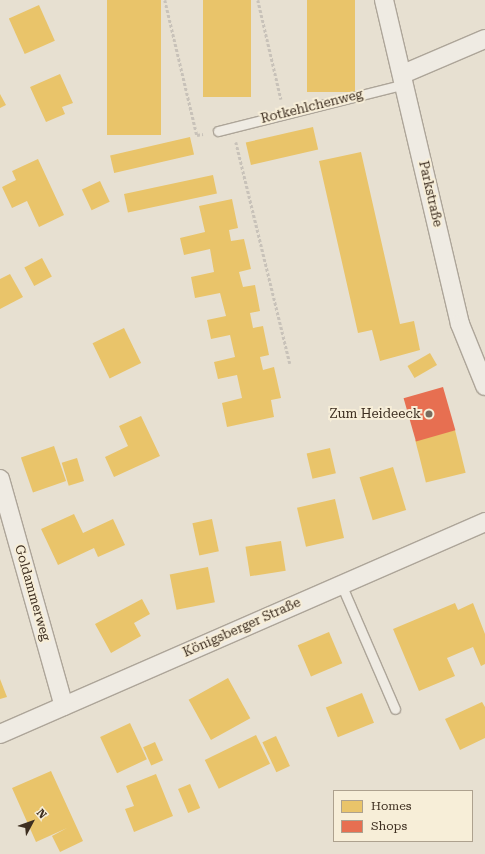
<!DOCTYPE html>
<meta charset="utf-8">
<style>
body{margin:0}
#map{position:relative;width:485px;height:854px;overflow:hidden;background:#e7e0d1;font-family:"Roboto Serif",serif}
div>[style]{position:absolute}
.homes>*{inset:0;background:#e9c46a;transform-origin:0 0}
.shops>*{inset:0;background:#e76f51;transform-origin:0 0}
.path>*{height:2.5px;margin-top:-1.25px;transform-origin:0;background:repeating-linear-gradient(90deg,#c8c2b9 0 3px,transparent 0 5px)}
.roads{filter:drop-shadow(1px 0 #ada599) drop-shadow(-1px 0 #ada599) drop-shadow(0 1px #ada599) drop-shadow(0 -1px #ada599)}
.service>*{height:9px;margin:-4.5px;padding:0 4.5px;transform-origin:4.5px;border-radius:4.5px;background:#efebe3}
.minor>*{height:18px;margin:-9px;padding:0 9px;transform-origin:9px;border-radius:9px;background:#efebe3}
.dots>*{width:11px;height:11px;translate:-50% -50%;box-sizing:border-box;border:2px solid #f7eed8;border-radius:50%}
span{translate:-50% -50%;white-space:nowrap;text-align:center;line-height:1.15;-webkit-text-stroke:4px #f7eed8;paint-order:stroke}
.street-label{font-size:13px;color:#3d2e20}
.poi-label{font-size:13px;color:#3d2e20}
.right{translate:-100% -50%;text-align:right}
.legend{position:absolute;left:333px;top:790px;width:140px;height:52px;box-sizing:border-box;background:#f7eed8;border:1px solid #ada18e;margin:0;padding:5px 7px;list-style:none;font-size:12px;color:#3d2e20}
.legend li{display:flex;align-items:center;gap:8px;height:20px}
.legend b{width:20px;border:1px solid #ada18e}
.north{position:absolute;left:12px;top:802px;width:40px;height:40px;-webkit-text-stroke:3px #f7eed8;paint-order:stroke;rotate:49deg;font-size:11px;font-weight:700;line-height:16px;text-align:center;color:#3d2e20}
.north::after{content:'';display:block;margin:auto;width:14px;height:18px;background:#3d2e20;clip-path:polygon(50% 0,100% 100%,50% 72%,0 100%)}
</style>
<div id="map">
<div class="homes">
<div style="left:107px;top:0;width:54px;height:135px"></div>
<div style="left:203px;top:0;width:48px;height:97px"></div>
<div style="left:307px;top:0;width:48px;height:92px"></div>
<div style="left:39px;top:5px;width:39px;height:33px;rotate:66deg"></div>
<div style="clip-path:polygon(60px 74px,73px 103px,62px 107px,65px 114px,46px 122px,30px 87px)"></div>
<div style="clip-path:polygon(0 94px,6px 105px,0 108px)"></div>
<div style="left:313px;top:127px;width:23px;height:69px;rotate:77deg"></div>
<div style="left:190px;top:137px;width:18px;height:82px;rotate:77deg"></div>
<div style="clip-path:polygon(361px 152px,400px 324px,414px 321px,420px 350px,380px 361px,372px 330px,358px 333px,319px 161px)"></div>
<div style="clip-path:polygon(38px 159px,64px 215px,39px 227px,27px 201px,12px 208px,2px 187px,16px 180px,12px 171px)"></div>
<div style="left:213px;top:175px;width:19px;height:91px;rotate:78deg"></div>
<div style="left:100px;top:181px;width:23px;height:20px;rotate:65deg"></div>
<div style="clip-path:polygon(232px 199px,238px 228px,229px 230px,231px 241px,244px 239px,251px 269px,239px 272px,243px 287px,255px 285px,260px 311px,250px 313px,253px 328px,263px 326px,269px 355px,260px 357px,263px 370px,274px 367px,281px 398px,271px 400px,274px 417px,227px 427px,222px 403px,242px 398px,237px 375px,218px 379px,214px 362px,235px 357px,230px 335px,211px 339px,207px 320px,226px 316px,220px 293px,195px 298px,191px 277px,214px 272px,210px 249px,184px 255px,180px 238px,205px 232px,199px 206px)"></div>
<div style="left:42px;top:258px;width:21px;height:20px;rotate:62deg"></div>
<div style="clip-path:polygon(10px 274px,23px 297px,0 309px,0 279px)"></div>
<div style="left:124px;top:328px;width:39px;height:35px;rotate:64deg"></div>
<div style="left:430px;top:353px;width:14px;height:26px;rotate:60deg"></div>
<div style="clip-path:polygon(141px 416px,160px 456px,114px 477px,105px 457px,128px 446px,119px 426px)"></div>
<div style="left:455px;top:430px;width:44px;height:41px;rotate:76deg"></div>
<div style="left:54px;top:446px;width:37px;height:35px;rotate:71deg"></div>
<div style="left:330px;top:448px;width:26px;height:24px;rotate:77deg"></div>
<div style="left:77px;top:458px;width:24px;height:16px;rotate:73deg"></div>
<div style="left:393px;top:467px;width:45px;height:35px;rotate:73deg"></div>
<div style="left:335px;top:499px;width:40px;height:39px;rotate:77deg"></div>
<div style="clip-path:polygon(74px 514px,83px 533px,113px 519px,125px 545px,98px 557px,94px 548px,58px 565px,41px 529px)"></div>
<div style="left:212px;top:519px;width:33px;height:20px;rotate:78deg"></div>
<div style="left:281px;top:541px;width:30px;height:36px;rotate:81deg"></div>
<div style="left:208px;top:567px;width:36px;height:39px;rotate:79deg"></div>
<div style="clip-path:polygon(142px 599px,150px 614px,134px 623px,141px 636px,111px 653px,95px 624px)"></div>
<div style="clip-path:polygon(455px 603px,458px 610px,473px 603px,485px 634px,485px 664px,481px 666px,473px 647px,447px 658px,455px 676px,419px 691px,393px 629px)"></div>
<div style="left:329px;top:632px;width:34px;height:34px;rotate:67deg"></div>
<div style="left:228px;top:678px;width:46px;height:45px;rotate:61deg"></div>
<div style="clip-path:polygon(0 679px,7px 697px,0 699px)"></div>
<div style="left:362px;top:693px;width:32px;height:39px;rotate:68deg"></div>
<div style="clip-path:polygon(482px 702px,485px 707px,485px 738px,460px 750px,445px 719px)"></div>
<div style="left:130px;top:723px;width:40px;height:33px;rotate:65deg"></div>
<div style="left:256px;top:735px;width:32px;height:57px;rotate:64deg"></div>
<div style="left:276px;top:736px;width:33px;height:15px;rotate:65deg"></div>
<div style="left:155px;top:742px;width:20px;height:13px;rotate:66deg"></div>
<div style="clip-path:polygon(51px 771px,83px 841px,60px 852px,52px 836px,67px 828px,36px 842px,12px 788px)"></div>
<div style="clip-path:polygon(156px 774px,173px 816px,134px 832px,125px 809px,134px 806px,126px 786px)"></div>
<div style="left:190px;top:784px;width:26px;height:13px;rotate:67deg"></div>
</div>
<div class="shops">
<div style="left:443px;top:387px;width:45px;height:41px;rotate:74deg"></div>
</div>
<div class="path">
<div style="left:165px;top:0;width:139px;rotate:76.7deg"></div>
<div style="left:197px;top:135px;width:6px;rotate:-9deg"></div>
<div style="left:258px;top:0;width:102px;rotate:76.9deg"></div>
<div style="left:236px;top:142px;width:228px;rotate:76.3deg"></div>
</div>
<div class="roads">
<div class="service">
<div style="left:218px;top:131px;width:193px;rotate:-14.1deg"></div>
<div style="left:341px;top:584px;width:136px;rotate:66.6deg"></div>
</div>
<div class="minor">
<div style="left:384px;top:0;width:333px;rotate:76.8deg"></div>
<div style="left:460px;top:324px;width:67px;rotate:68deg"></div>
<div style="left:403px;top:74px;width:89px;rotate:-23.1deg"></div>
<div style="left:0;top:479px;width:236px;rotate:74.3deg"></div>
<div style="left:0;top:734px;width:529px;rotate:-23.61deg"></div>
</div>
</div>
<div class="dots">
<div style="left:429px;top:414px;background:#786c5e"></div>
</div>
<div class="street-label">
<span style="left:312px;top:107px;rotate:-14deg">Rotkehlchenweg</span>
<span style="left:430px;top:194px;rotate:77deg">Parkstraße</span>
<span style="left:32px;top:593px;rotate:74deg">Goldammerweg</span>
<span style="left:242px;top:628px;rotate:-24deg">Königsberger Straße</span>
</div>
<div class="poi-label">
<span class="right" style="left:421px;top:414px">Zum Heideeck</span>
</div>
<ul class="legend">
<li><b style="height:11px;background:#e9c46a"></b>Homes</li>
<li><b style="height:11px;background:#e76f51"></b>Shops</li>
</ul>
<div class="north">N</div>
</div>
